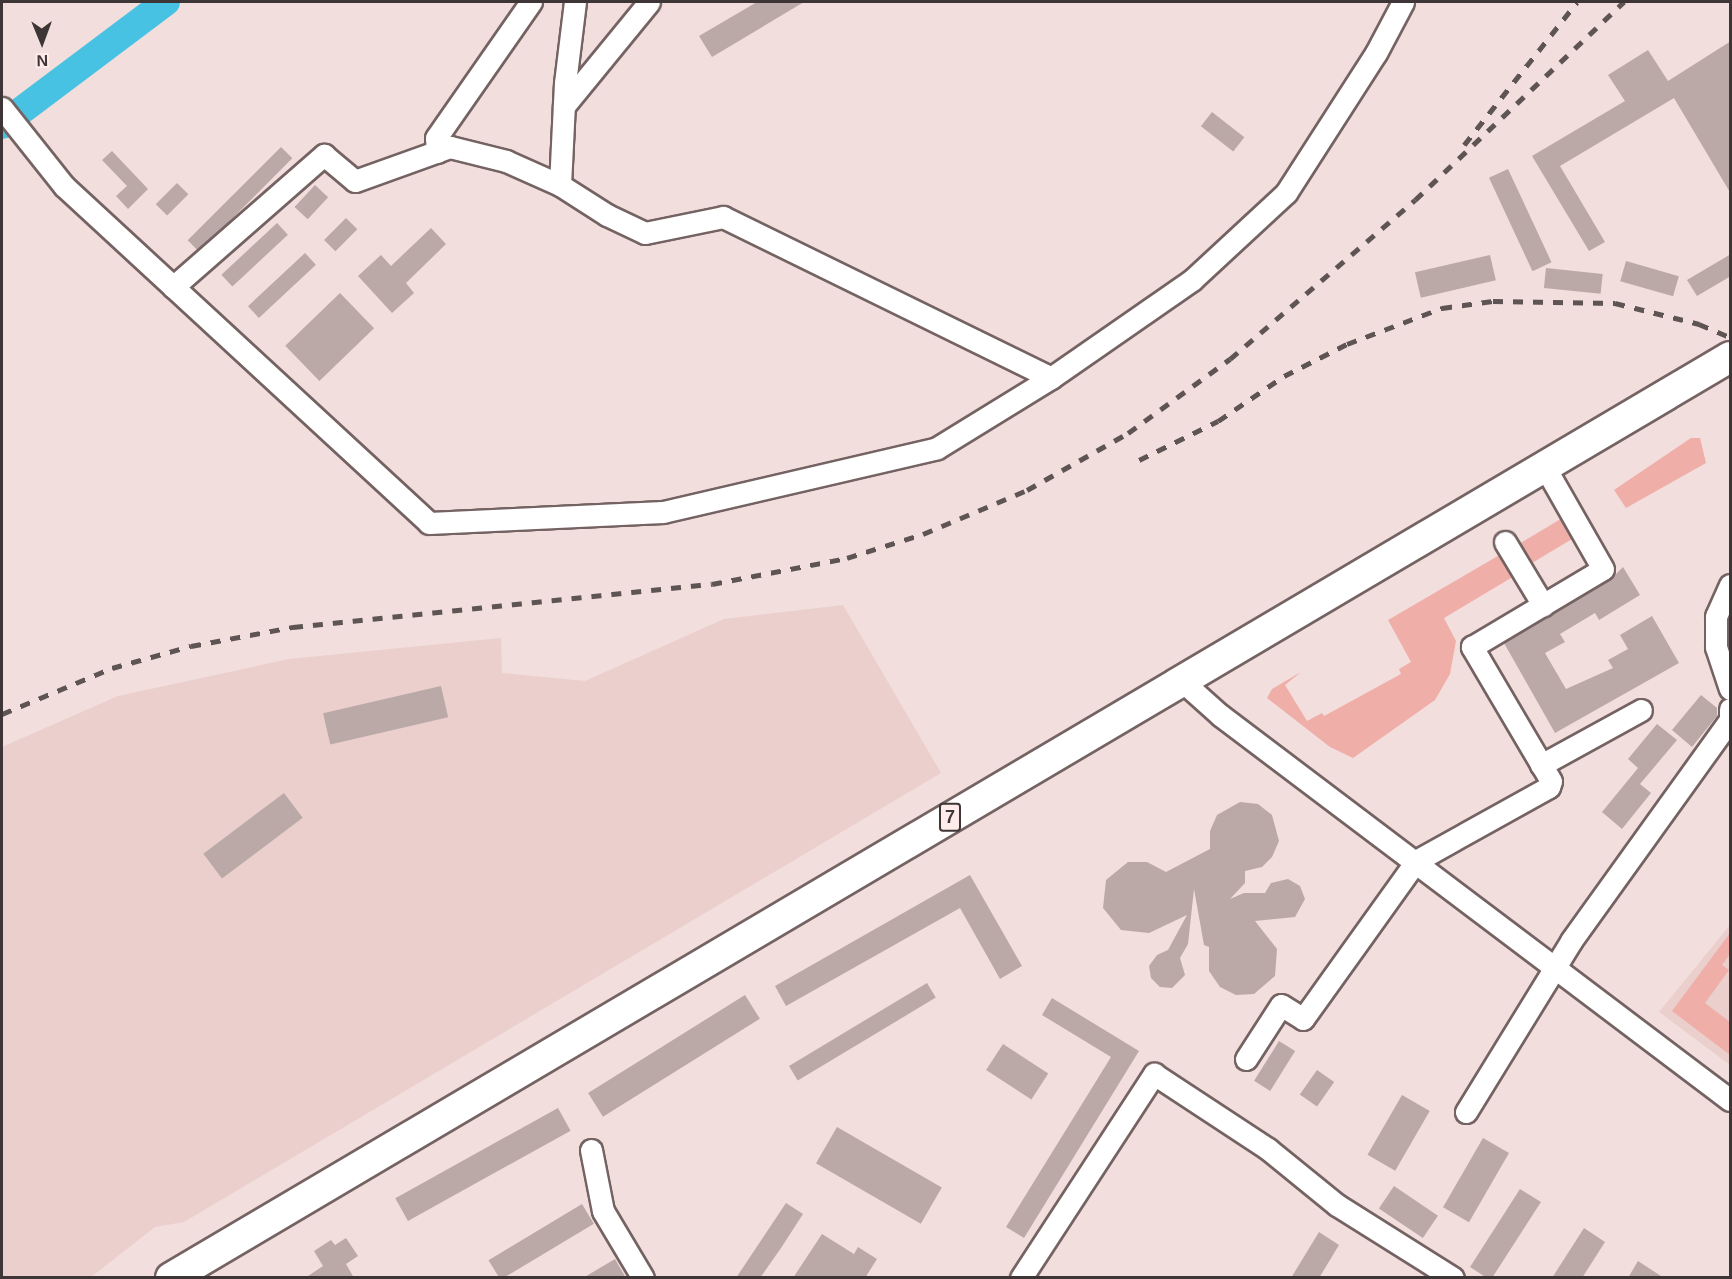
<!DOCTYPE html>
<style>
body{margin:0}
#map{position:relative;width:1732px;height:1279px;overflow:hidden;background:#f2dedc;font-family:Arial,sans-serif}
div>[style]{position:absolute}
.built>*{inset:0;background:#eacfcd}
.green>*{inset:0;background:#f0aea9;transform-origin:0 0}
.river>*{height:28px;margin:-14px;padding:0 14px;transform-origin:14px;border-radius:14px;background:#48c2e2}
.building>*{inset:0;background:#bba9a7;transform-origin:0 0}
.roads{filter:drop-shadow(2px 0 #746362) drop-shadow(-2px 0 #746362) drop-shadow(0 2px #746362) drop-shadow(0 -2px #746362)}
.minor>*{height:21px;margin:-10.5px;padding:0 10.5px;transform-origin:10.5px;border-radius:10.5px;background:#fff}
.highway>*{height:30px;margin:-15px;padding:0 15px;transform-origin:15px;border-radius:15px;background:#fff}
.rail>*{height:4.5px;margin-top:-2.25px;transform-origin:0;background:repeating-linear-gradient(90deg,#5e5453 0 10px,transparent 0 20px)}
span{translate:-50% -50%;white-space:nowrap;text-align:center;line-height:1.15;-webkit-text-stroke:4.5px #ffebe9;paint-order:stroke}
.shield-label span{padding:2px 4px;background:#ffebe9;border:2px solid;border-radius:4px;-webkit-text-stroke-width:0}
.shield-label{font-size:18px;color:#3e3636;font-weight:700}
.frame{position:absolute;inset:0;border:3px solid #3e3636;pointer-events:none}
.north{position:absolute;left:12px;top:12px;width:60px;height:60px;-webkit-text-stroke:4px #ffebe9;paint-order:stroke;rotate:179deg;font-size:16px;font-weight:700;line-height:24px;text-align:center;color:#3e3636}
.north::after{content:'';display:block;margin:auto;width:21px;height:27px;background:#3e3636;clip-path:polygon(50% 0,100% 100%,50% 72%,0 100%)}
</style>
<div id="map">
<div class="built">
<div style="clip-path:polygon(843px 605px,941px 773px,184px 1222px,155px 1227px,91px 1277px,2px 1278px,2px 747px,118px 696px,289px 659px,501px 638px,502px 673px,585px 681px,724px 619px)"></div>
<div style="clip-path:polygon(1730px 925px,1730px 1065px,1659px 1012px)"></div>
</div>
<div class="green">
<div style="clip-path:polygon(1691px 438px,1700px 438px,1706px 463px,1626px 508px,1614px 490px)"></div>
<div style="left:1564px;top:517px;width:23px;height:55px;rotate:59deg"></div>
<div style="clip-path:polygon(1503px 553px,1516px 575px,1444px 618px,1456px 641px,1450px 674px,1435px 700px,1353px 758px,1330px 747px,1267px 698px,1272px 689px,1301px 672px,1285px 685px,1307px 721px,1322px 713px,1324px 716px,1401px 674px,1399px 669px,1411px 662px,1388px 620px)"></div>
<div style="clip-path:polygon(1730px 933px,1730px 954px,1722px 965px,1729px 970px,1705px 1003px,1730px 1022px,1730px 1055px,1672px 1011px)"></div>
</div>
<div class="river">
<div style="left:2px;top:125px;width:205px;rotate:-36.9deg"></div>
</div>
<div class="building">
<div style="clip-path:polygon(757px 2px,804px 2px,712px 57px,699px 36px)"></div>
<div style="clip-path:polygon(1731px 41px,1731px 194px,1674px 98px,1560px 166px,1605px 242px,1589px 251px,1532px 156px,1625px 101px,1608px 75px,1648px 50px,1668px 81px)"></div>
<div style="left:1212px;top:112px;width:41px;height:18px;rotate:38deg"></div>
<div style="left:281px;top:147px;width:16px;height:132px;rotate:45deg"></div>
<div style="clip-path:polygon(112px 151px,148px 189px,128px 209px,116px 196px,127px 186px,102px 160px)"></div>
<div style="left:1508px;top:169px;width:103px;height:21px;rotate:65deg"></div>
<div style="left:177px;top:183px;width:16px;height:30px;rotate:45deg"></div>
<div style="left:315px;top:185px;width:18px;height:30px;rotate:43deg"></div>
<div style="left:346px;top:218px;width:16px;height:31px;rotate:45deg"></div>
<div style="left:277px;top:223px;width:16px;height:76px;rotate:47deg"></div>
<div style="clip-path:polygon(431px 228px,446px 244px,406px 283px,414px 293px,392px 313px,358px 276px,381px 255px,391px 266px)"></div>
<div style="left:305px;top:253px;width:16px;height:78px;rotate:47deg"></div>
<div style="clip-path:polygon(1731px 254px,1731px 276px,1697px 296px,1687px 280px)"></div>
<div style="left:1490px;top:255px;width:26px;height:77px;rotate:77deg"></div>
<div style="left:1626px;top:261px;width:55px;height:21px;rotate:16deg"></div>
<div style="left:1546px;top:268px;width:57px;height:20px;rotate:6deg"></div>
<div style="left:340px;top:293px;width:49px;height:76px;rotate:46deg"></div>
<div style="clip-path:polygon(1623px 567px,1640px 595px,1599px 620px,1595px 613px,1560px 634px,1565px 642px,1545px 653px,1566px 689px,1613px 668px,1608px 660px,1628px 649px,1620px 635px,1652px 616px,1679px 663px,1555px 733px,1504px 643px,1610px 580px)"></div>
<div style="left:441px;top:686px;width:32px;height:121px;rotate:77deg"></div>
<div style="clip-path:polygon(1701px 695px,1717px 708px,1717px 716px,1692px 747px,1672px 730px)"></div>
<div style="clip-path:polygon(1657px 724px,1677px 740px,1640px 784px,1651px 793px,1622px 829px,1602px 812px,1638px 768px,1628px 759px)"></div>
<div style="left:284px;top:793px;width:31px;height:101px;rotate:53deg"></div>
<div style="clip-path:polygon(1240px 802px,1258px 804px,1272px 815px,1279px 841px,1272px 857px,1262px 867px,1245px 871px,1245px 883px,1230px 899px,1244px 893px,1265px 893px,1271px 883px,1288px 879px,1300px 886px,1305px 899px,1295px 917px,1255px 921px,1277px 949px,1275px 976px,1254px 994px,1236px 995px,1220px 987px,1209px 971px,1209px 947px,1204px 945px,1194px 889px,1188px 944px,1180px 958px,1185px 975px,1172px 988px,1160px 987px,1151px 978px,1149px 966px,1157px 955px,1168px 950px,1187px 915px,1149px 933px,1121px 930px,1103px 908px,1106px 880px,1128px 862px,1147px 862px,1166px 872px,1210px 849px,1210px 831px,1217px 815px)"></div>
<div style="clip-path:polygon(970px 875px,1022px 966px,1000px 979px,960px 908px,786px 1006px,775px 986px)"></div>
<div style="left:927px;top:983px;width:17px;height:161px;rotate:59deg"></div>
<div style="left:745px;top:995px;width:28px;height:185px;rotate:58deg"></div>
<div style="clip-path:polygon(1052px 998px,1139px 1051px,1024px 1238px,1006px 1227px,1111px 1057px,1042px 1015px)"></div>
<div style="left:1279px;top:1041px;width:19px;height:47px;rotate:32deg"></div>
<div style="left:1003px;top:1044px;width:54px;height:31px;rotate:33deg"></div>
<div style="left:1317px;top:1070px;width:21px;height:30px;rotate:35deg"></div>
<div style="left:1402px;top:1095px;width:32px;height:69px;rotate:30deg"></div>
<div style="left:558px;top:1108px;width:26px;height:186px;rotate:61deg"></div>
<div style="left:837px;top:1127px;width:121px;height:42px;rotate:30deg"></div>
<div style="left:1483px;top:1138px;width:30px;height:80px;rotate:30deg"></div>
<div style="left:1394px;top:1186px;width:53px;height:27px;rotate:34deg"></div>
<div style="clip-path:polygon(1520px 1189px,1541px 1202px,1492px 1278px,1487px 1278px,1470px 1267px)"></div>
<div style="clip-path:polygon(786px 1203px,803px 1214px,781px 1248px,760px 1278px,736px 1278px)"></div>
<div style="left:582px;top:1204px;width:23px;height:109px;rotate:59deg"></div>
<div style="clip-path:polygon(1584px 1228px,1605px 1242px,1582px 1278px,1552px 1278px)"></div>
<div style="clip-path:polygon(1319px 1232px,1339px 1245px,1319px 1278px,1291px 1278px)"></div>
<div style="clip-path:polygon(822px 1234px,854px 1254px,858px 1247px,877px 1259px,865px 1278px,793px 1278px)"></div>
<div style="clip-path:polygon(346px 1238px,358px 1256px,346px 1264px,354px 1278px,305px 1278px,323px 1266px,314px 1251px,331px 1240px,335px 1245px)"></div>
<div style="clip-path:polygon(615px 1259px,626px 1278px,583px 1278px)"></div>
<div style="clip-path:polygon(1638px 1261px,1664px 1278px,1628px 1278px)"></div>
</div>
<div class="roads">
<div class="minor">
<div style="left:564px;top:106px;width:134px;rotate:-50.7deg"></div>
<div style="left:2px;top:108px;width:100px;rotate:51.5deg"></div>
<div style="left:64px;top:186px;width:497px;rotate:42.7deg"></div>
<div style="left:429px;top:523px;width:234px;rotate:-2.7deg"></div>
<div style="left:663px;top:512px;width:281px;rotate:-13.1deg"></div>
<div style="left:937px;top:448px;width:134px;rotate:-31.6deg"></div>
<div style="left:1051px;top:378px;width:172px;rotate:-34.8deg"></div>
<div style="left:1192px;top:280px;width:128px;rotate:-42.8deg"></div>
<div style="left:1286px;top:193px;width:166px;rotate:-57.3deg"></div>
<div style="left:1376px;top:53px;width:58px;rotate:-62.1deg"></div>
<div style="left:437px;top:152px;width:14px;rotate:-94deg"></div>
<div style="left:436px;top:138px;width:166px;rotate:-55.1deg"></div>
<div style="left:560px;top:185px;width:102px;rotate:-87.2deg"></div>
<div style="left:565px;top:83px;width:82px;rotate:-83deg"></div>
<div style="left:173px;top:287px;width:201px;rotate:-41.2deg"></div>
<div style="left:324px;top:155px;width:40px;rotate:40deg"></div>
<div style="left:355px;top:181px;width:101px;rotate:-19.7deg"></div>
<div style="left:450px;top:147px;width:58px;rotate:14deg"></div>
<div style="left:506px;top:161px;width:59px;rotate:24deg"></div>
<div style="left:560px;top:185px;width:56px;rotate:32.6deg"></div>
<div style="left:607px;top:215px;width:42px;rotate:25.3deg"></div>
<div style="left:645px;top:233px;width:80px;rotate:-11.6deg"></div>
<div style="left:723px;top:217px;width:365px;rotate:26.1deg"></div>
<div style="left:1505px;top:542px;width:74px;rotate:58.9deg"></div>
<div style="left:1730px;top:585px;width:34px;rotate:114deg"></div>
<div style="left:1716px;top:616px;width:31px;rotate:90deg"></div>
<div style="left:1716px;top:647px;width:44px;rotate:71.6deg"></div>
<div style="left:1182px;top:681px;width:51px;rotate:41.8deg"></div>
<div style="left:1220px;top:715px;width:639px;rotate:37.05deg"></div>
<div style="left:1541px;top:765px;width:114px;rotate:-28.8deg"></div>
<div style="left:1246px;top:1059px;width:64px;rotate:-57.1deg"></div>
<div style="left:1281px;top:1005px;width:26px;rotate:32deg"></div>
<div style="left:1303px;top:1019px;width:194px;rotate:-54.4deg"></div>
<div style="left:1416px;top:861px;width:152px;rotate:-29.1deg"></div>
<div style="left:1549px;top:787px;width:6px;rotate:-72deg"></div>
<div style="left:1551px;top:781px;width:156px;rotate:-120.5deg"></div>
<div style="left:1472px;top:647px;width:152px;rotate:-30.8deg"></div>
<div style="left:1603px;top:569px;width:115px;rotate:-119.7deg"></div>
<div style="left:1466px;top:1112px;width:201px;rotate:-58.4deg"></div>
<div style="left:1571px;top:941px;width:272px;rotate:-54.3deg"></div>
<div style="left:1730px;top:720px;width:11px;rotate:-90deg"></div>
<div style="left:591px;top:1150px;width:62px;rotate:78.9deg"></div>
<div style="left:603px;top:1211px;width:78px;rotate:59.2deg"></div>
<div style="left:1021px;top:1278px;width:244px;rotate:-56.9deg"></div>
<div style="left:1154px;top:1074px;width:136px;rotate:33.3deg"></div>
<div style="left:1268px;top:1149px;width:89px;rotate:39.1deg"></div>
<div style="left:1337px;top:1205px;width:137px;rotate:32.2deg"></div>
</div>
<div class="highway">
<div style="left:171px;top:1278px;width:1811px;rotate:-30.57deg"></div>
</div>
</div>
<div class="rail">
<div style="left:1464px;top:145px;width:182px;rotate:-51.7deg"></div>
<div style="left:1139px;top:460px;width:88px;rotate:-26.3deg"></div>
<div style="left:1218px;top:421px;width:80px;rotate:-34.3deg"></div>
<div style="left:1284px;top:376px;width:71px;rotate:-26.9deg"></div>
<div style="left:1347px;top:344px;width:102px;rotate:-20.8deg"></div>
<div style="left:1442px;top:308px;width:51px;rotate:-7.8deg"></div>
<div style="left:1493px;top:301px;width:122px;rotate:0.9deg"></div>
<div style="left:1615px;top:303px;width:87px;rotate:14deg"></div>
<div style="left:1699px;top:324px;width:34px;rotate:23deg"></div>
<div style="left:2px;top:714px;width:119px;rotate:-22.7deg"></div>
<div style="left:112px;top:668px;width:82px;rotate:-15.6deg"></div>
<div style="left:191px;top:646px;width:104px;rotate:-10.6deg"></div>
<div style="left:293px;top:627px;width:421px;rotate:-5.9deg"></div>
<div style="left:712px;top:584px;width:137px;rotate:-10.9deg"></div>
<div style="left:847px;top:558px;width:80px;rotate:-17.5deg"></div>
<div style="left:923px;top:534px;width:113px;rotate:-22.9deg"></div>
<div style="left:1027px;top:490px;width:116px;rotate:-29.4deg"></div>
<div style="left:1128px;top:433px;width:126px;rotate:-36deg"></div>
<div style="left:1230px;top:359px;width:244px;rotate:-40.7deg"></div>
<div style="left:1415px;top:200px;width:288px;rotate:-43.5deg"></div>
</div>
<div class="shield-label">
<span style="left:950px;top:817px">7</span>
</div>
<div class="frame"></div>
<div class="north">N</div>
</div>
